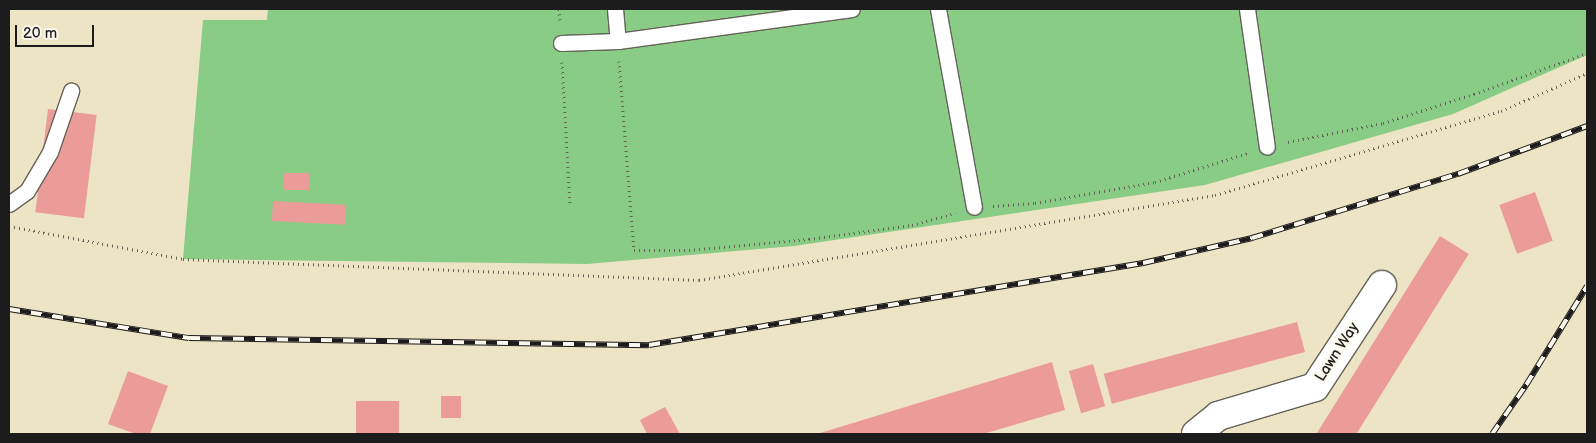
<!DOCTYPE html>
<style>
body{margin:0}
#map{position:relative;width:1596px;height:443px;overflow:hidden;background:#ede4c5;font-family:"Balsamiq Sans",sans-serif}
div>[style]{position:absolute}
.green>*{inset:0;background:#88cc86}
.building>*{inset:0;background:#eb9c98;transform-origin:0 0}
.path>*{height:3px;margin-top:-1.5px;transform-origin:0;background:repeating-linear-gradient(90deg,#656257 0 1px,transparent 0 5px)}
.roads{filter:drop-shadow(1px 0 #656257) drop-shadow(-1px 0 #656257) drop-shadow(0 1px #656257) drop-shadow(0 -1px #656257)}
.lane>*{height:15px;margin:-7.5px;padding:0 7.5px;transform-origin:7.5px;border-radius:7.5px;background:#fff}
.street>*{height:28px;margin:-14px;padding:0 14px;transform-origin:14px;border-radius:14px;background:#fff}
.rail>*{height:5.5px;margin-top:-2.75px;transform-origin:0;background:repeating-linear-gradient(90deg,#fbf7ec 0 11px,#1c1c1c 0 22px);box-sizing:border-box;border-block:1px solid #1c1c1c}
span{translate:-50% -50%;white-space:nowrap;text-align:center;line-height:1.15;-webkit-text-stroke:4.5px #fbf7ec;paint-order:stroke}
.street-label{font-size:15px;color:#1c1c1c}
.frame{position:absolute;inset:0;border:10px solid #1c1c1c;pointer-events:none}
.scale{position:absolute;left:15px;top:25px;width:79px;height:22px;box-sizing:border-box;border:2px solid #1c1c1c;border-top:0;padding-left:6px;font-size:15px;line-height:18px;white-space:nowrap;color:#1c1c1c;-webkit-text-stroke:4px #fbf7ec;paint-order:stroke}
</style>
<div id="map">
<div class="green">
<div style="clip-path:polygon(268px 9px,1587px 9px,1587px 55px,1453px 114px,1205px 185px,794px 246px,587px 264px,183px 259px,203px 20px,267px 20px)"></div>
</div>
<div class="building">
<div style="left:48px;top:109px;width:49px;height:104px;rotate:7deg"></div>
<div style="left:309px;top:173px;width:17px;height:25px;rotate:90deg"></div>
<div style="left:1535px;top:192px;width:52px;height:38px;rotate:70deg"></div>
<div style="left:273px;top:201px;width:73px;height:20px;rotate:3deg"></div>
<div style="left:1440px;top:236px;width:34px;height:234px;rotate:32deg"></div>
<div style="left:1297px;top:322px;width:31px;height:200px;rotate:75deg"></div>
<div style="clip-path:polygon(1052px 362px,1065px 410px,983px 434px,817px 434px)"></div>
<div style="left:1093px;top:364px;width:44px;height:25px;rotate:74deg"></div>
<div style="clip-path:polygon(128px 371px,168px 386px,150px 434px,136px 434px,108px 424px)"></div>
<div style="left:441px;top:396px;width:20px;height:22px"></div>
<div style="left:356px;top:401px;width:43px;height:33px"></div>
<div style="clip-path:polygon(665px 407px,680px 434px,647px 434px,640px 420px)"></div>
</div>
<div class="path">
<div style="left:559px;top:9px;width:14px;rotate:86deg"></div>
<div style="left:619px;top:61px;width:190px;rotate:85.5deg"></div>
<div style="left:634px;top:250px;width:55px"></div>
<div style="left:689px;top:250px;width:121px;rotate:-5.2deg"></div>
<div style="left:809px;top:239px;width:104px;rotate:-7.7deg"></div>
<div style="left:912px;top:225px;width:45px;rotate:-15.6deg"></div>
<div style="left:562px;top:62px;width:143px;rotate:86.8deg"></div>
<div style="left:1288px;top:142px;width:97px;rotate:-11.3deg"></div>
<div style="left:1383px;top:123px;width:96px;rotate:-17.7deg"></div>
<div style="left:1474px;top:94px;width:120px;rotate:-19.9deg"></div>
<div style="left:993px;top:206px;width:42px;rotate:-4.1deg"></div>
<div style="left:1035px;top:203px;width:122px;rotate:-9.9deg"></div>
<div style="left:1155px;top:182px;width:97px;rotate:-17.3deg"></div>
<div style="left:9px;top:226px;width:177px;rotate:10.7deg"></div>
<div style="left:183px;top:259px;width:516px;rotate:2.33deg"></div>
<div style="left:699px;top:280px;width:523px;rotate:-9.35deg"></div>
<div style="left:1215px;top:195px;width:298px;rotate:-16.4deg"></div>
<div style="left:1501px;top:111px;width:94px;rotate:-23.8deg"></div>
</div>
<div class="roads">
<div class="lane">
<div style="left:615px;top:9px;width:32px;rotate:85deg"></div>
<div style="left:618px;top:41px;width:236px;rotate:-7.8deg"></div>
<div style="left:938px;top:9px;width:201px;rotate:79.7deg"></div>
<div style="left:1247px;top:9px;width:139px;rotate:81.8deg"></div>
<div style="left:561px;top:43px;width:57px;rotate:-2deg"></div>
<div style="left:9px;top:204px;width:22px;rotate:-36deg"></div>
<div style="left:27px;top:191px;width:45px;rotate:-59.5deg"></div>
<div style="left:50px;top:152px;width:65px;rotate:-71deg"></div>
</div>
<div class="street">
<div style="left:1196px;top:434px;width:28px;rotate:-39deg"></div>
<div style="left:1218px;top:416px;width:101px;rotate:-16.6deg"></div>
<div style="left:1315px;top:387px;width:122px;rotate:-56.7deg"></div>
</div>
</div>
<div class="rail">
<div style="left:9px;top:309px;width:182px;rotate:9.2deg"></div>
<div style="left:189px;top:338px;width:460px;rotate:0.9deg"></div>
<div style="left:649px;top:345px;width:501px;rotate:-9.42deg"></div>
<div style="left:1143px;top:263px;width:112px;rotate:-12.9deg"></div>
<div style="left:1252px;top:238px;width:216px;rotate:-17.3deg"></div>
<div style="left:1458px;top:174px;width:138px;rotate:-20.4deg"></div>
<div style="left:1492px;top:434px;width:60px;rotate:-55.2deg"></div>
<div style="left:1526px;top:385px;width:116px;rotate:-58.4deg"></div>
</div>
<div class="street-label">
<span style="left:1337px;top:352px;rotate:-57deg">Lawn Way</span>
</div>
<div class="frame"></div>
<div class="scale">20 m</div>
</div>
